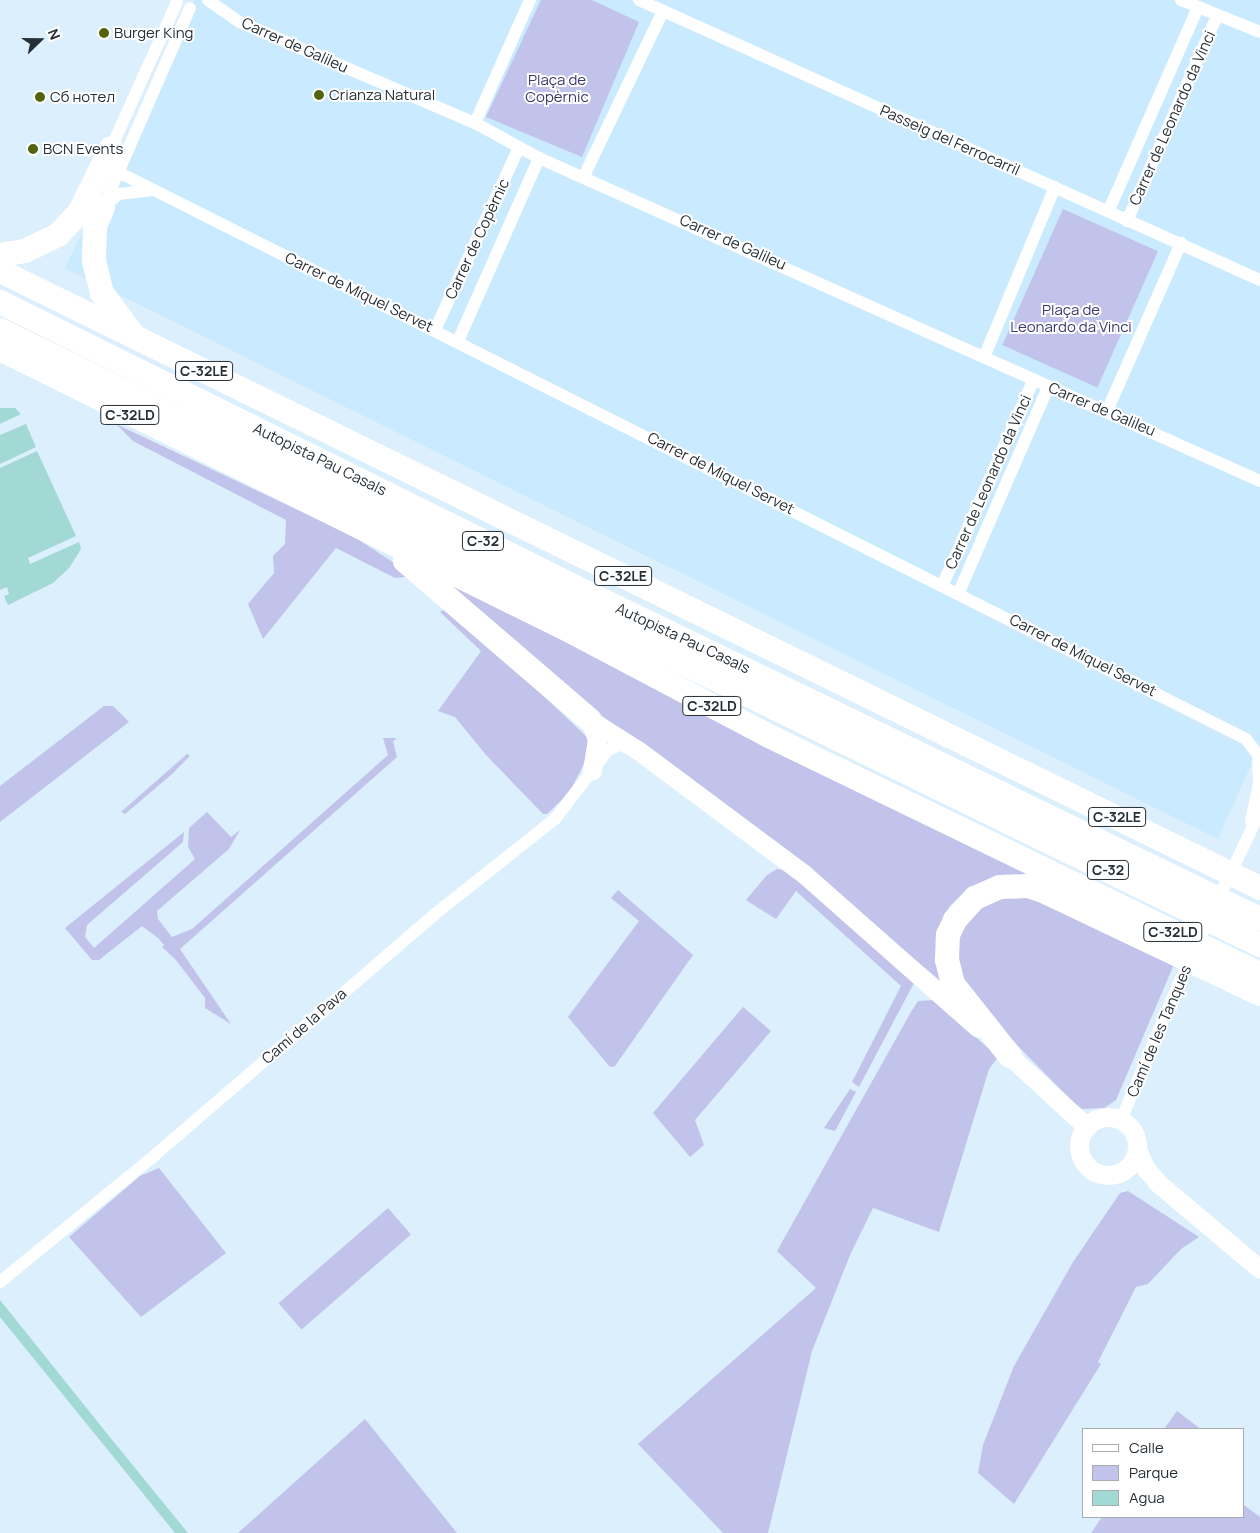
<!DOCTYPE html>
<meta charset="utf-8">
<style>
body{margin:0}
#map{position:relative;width:1260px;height:1533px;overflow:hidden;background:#dceffc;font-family:Manrope,sans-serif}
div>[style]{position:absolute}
.built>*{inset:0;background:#caeaff}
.green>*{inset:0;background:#c1c3ea;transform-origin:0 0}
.water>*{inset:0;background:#a3d9d5}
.street>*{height:12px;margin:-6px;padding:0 6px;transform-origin:6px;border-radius:6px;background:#fff}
.secondary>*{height:19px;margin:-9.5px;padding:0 9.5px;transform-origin:9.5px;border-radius:9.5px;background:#fff}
.secondary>.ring{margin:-9.5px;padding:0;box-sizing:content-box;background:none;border:19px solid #fff;border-radius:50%}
.highway>*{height:24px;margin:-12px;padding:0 12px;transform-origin:12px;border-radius:12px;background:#fff}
.dots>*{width:14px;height:14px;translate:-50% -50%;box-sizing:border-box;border:2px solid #fff;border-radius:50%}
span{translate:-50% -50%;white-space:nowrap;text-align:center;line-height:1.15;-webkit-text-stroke:4px #fff;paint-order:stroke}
.shield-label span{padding:1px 4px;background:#fff;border:1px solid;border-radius:4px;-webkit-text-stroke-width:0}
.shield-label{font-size:14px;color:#262f35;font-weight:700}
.poi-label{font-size:15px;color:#262f35}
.left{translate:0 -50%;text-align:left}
.street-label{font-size:15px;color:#262f35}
.park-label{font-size:15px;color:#3a396c}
.legend{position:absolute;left:1082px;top:1428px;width:162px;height:90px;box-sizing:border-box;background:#fff;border:1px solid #a8acae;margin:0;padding:6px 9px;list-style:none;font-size:15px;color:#262f35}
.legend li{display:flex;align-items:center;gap:10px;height:25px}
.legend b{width:25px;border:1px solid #a8acae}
.north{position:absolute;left:15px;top:15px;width:50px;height:50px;-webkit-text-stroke:4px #fff;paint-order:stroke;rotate:68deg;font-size:14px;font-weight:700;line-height:20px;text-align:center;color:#262f35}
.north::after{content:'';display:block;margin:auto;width:18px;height:22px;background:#262f35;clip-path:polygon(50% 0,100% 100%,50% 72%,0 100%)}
</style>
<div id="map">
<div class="built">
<div style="clip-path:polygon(194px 0,1260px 0,1260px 745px,1218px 839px,65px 268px)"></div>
</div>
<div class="green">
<div style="clip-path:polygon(541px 0,592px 0,639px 22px,582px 157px,486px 117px)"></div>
<div style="left:1063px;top:209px;width:104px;height:149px;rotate:24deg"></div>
<div style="clip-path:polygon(116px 424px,353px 536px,414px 576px,395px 578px,336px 548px,263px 639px,248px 604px,274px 573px,273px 556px,285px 544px,286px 520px,133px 441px)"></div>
<div style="clip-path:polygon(435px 573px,1042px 881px,980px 888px,962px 894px,949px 907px,941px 926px,943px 983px,762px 832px,548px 677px)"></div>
<div style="clip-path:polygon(450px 607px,589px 739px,589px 751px,582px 768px,569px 793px,547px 814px,543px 814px,486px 755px,455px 717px,438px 711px,481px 651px,440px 612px)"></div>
<div style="clip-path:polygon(104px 706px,113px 706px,129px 722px,0 822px,0 786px)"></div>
<div style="clip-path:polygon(383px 738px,397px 738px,393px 741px,397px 757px,180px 949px,231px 1024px,205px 1008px,205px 998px,176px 960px,162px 947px,164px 945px,158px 938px,142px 926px,99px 960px,92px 960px,65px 928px,184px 832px,183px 842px,87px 925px,85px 937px,94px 948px,195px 859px,188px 847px,189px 828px,207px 812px,231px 837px,240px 830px,229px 849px,157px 911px,158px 919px,172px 937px,192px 929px,388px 755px)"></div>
<div style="clip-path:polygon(187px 754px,190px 756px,171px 775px,125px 814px,121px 812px)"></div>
<div style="clip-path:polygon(777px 869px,791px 871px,915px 981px,859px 1087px,852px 1082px,901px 986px,796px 891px,776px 919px,746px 900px,767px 875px)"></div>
<div style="clip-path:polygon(618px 890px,693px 955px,615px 1066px,610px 1067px,568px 1017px,639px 921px,611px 898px)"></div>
<div style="clip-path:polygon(1019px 893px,1175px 962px,1116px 1100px,1104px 1108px,1082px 1109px,1074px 1103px,970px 997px,956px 964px,960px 931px,983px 904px)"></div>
<div style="clip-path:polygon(934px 1000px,998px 1057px,989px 1069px,939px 1232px,873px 1208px,850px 1255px,812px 1351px,768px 1533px,723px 1533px,638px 1444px,816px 1288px,777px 1251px,911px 1012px,918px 1001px)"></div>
<div style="clip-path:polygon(743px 1007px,771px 1031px,695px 1120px,704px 1145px,690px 1157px,653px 1113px)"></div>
<div style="clip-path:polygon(850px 1089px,856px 1092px,835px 1131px,824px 1128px)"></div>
<div style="clip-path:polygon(159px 1168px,226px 1253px,141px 1317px,69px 1237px,140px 1176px)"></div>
<div style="clip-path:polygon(1128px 1191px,1199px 1237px,1181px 1249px,1148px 1284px,1136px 1287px,1098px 1362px,1101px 1364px,1014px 1504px,978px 1473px,983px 1445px,1014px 1366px,1073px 1262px,1120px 1193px)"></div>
<div style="left:388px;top:1208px;width:35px;height:145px;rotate:49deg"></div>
<div style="clip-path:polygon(1177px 1411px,1198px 1427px,1201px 1429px,1164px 1429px)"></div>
<div style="clip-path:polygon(365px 1419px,457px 1533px,238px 1533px)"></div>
<div style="clip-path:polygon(1244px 1505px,1260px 1517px,1260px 1533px,1091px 1533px,1102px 1517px,1244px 1517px)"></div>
</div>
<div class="water">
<div style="clip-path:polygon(0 408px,15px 408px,21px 414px,0 424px)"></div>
<div style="clip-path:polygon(26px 424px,36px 447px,0 464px,0 435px)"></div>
<div style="clip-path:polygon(37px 451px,76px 536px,28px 558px,30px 564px,79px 542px,81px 549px,69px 568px,53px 583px,8px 605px,4px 596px,9px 594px,7px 587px,0 590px,0 468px)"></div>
<div style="clip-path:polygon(0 1300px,109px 1436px,188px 1533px,175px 1533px,0 1317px)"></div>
</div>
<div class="street">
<div style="left:208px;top:0;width:39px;rotate:35deg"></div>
<div style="left:240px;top:22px;width:256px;rotate:23.3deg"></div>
<div style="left:475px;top:123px;width:73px;rotate:28.7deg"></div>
<div style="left:539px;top:158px;width:790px;rotate:24.13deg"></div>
<div style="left:639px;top:0;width:681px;rotate:24.27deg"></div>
<div style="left:1181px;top:0;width:85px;rotate:22.1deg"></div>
<div style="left:177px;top:2px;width:160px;rotate:114.3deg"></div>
<div style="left:111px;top:148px;width:27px;rotate:70deg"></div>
<div style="left:120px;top:173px;width:1260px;rotate:26.69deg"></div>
<div style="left:1246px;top:739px;width:20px;rotate:53deg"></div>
<div style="left:1258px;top:755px;width:27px;rotate:88deg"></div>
<div style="left:475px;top:123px;width:135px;rotate:-65.9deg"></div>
<div style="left:584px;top:176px;width:183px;rotate:-64.4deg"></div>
<div style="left:107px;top:204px;width:16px;rotate:-40deg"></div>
<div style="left:119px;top:194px;width:31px;rotate:-7deg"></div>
<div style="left:103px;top:207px;width:217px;rotate:-66.4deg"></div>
<div style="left:1109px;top:210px;width:222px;rotate:-66.3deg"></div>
<div style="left:1127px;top:221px;width:224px;rotate:-66.3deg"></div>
<div style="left:435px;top:330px;width:201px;rotate:-65.3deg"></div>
<div style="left:458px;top:341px;width:200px;rotate:-66.1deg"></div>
<div style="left:985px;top:355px;width:182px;rotate:-67.4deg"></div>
<div style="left:1107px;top:411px;width:184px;rotate:-66.2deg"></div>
<div style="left:943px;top:584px;width:224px;rotate:-66.1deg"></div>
<div style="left:959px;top:592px;width:223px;rotate:-66.5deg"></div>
<div style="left:1251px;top:821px;width:43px;rotate:-77.9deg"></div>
<div style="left:1121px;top:1120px;width:162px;rotate:-67.1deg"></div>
<div style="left:1184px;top:971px;width:176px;rotate:-64.5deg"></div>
<div style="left:0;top:1282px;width:200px;rotate:-39.3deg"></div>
<div style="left:155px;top:1155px;width:369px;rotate:-40.7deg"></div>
<div style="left:435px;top:914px;width:153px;rotate:-38.4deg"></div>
<div style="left:555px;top:819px;width:87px;rotate:-52.5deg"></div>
<div style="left:608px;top:750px;width:18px;rotate:-22deg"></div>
</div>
<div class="secondary">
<div style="left:590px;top:720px;width:58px;rotate:32.3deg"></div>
<div style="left:639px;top:751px;width:206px;rotate:36.7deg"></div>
<div style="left:804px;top:874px;width:232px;rotate:41.5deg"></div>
<div style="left:590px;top:720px;width:20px;rotate:70deg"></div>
<div style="left:597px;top:739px;width:32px;rotate:99deg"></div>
<div style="left:1001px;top:1048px;width:117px;rotate:42.6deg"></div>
<div class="ring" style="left:1079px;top:1117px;width:39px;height:39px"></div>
<div style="left:1137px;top:1149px;width:22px;rotate:66deg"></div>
<div style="left:1146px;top:1169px;width:20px;rotate:49deg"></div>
<div style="left:1159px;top:1184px;width:132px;rotate:40.1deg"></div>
</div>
<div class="highway">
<div style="left:103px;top:207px;width:22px;rotate:112deg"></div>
<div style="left:95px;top:227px;width:34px;rotate:92deg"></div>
<div style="left:94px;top:261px;width:33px;rotate:76deg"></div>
<div style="left:102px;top:293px;width:49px;rotate:53.4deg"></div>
<div style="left:0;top:255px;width:25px;rotate:-9deg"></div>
<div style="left:25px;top:251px;width:37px;rotate:-26deg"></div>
<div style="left:58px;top:235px;width:33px;rotate:-47deg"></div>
<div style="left:80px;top:211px;width:70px;rotate:-63.8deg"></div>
<div style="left:0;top:271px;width:1403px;rotate:26.09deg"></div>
<div style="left:0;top:302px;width:640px;rotate:26.36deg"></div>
<div style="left:573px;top:586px;width:763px;rotate:25.86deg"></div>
<div style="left:0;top:330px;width:1402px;rotate:26.02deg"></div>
<div style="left:0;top:349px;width:634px;rotate:26.32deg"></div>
<div style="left:568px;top:630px;width:225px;rotate:27.8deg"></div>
<div style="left:767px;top:735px;width:548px;rotate:25.86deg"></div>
<div style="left:405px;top:561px;width:244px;rotate:40.7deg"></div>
<div style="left:1010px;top:1056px;width:92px;rotate:-128.4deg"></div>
<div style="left:953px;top:984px;width:25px;rotate:-104deg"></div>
<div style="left:947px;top:960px;width:25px;rotate:-88deg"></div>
<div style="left:948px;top:935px;width:17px;rotate:-65deg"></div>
<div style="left:955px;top:920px;width:30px;rotate:-48deg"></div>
<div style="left:975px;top:898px;width:27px;rotate:-24deg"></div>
<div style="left:1000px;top:887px;width:28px;rotate:-2deg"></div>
<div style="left:1028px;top:886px;width:16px;rotate:18deg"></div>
<div style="left:1043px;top:891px;width:240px;rotate:25.4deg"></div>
</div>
<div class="dots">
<div style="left:104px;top:33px;background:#53640c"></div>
<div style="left:319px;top:95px;background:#53640c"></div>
<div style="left:40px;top:97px;background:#53640c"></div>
<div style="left:33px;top:149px;background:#53640c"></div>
</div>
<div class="shield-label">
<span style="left:204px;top:371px">C-32LE</span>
<span style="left:130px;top:415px">C-32LD</span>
<span style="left:483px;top:541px">C-32</span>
<span style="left:623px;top:576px">C-32LE</span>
<span style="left:712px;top:706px">C-32LD</span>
<span style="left:1117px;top:817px">C-32LE</span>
<span style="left:1108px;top:870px">C-32</span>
<span style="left:1173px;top:932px">C-32LD</span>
</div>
<div class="poi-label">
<span class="left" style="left:114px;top:33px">Burger King</span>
<span class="left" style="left:329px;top:95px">Crianza Natural</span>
<span class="left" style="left:50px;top:97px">Сб нотел</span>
<span class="left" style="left:43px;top:149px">BCN Events</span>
</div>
<div class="street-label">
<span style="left:295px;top:45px;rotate:24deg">Carrer de Galileu</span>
<span style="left:1172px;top:118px;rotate:-66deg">Carrer de Leonardo da Vinci</span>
<span style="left:950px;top:140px;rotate:24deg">Passeig del Ferrocarril</span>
<span style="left:477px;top:239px;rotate:-65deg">Carrer de Copèrnic</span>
<span style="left:733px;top:242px;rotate:24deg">Carrer de Galileu</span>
<span style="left:359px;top:292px;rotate:26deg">Carrer de Miquel Servet</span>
<span style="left:1102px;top:409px;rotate:23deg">Carrer de Galileu</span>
<span style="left:320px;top:459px;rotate:26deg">Autopista Pau Casals</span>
<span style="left:721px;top:473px;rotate:27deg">Carrer de Miquel Servet</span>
<span style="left:988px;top:482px;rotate:-66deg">Carrer de Leonardo da Vinci</span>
<span style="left:683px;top:638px;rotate:25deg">Autopista Pau Casals</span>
<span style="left:1083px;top:655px;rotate:27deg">Carrer de Miquel Servet</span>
<span style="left:304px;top:1026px;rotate:-41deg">Camí de la Pava</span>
<span style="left:1159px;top:1031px;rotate:-67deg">Camí de les Tanques</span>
</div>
<div class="park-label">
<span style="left:557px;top:88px">Plaça de<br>Copèrnic</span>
<span style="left:1071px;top:318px">Plaça de<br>Leonardo da Vinci</span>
</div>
<ul class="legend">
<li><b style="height:6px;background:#fff"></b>Calle</li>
<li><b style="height:14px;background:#c1c3ea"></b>Parque</li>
<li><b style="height:14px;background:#a3d9d5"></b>Agua</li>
</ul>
<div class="north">N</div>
</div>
